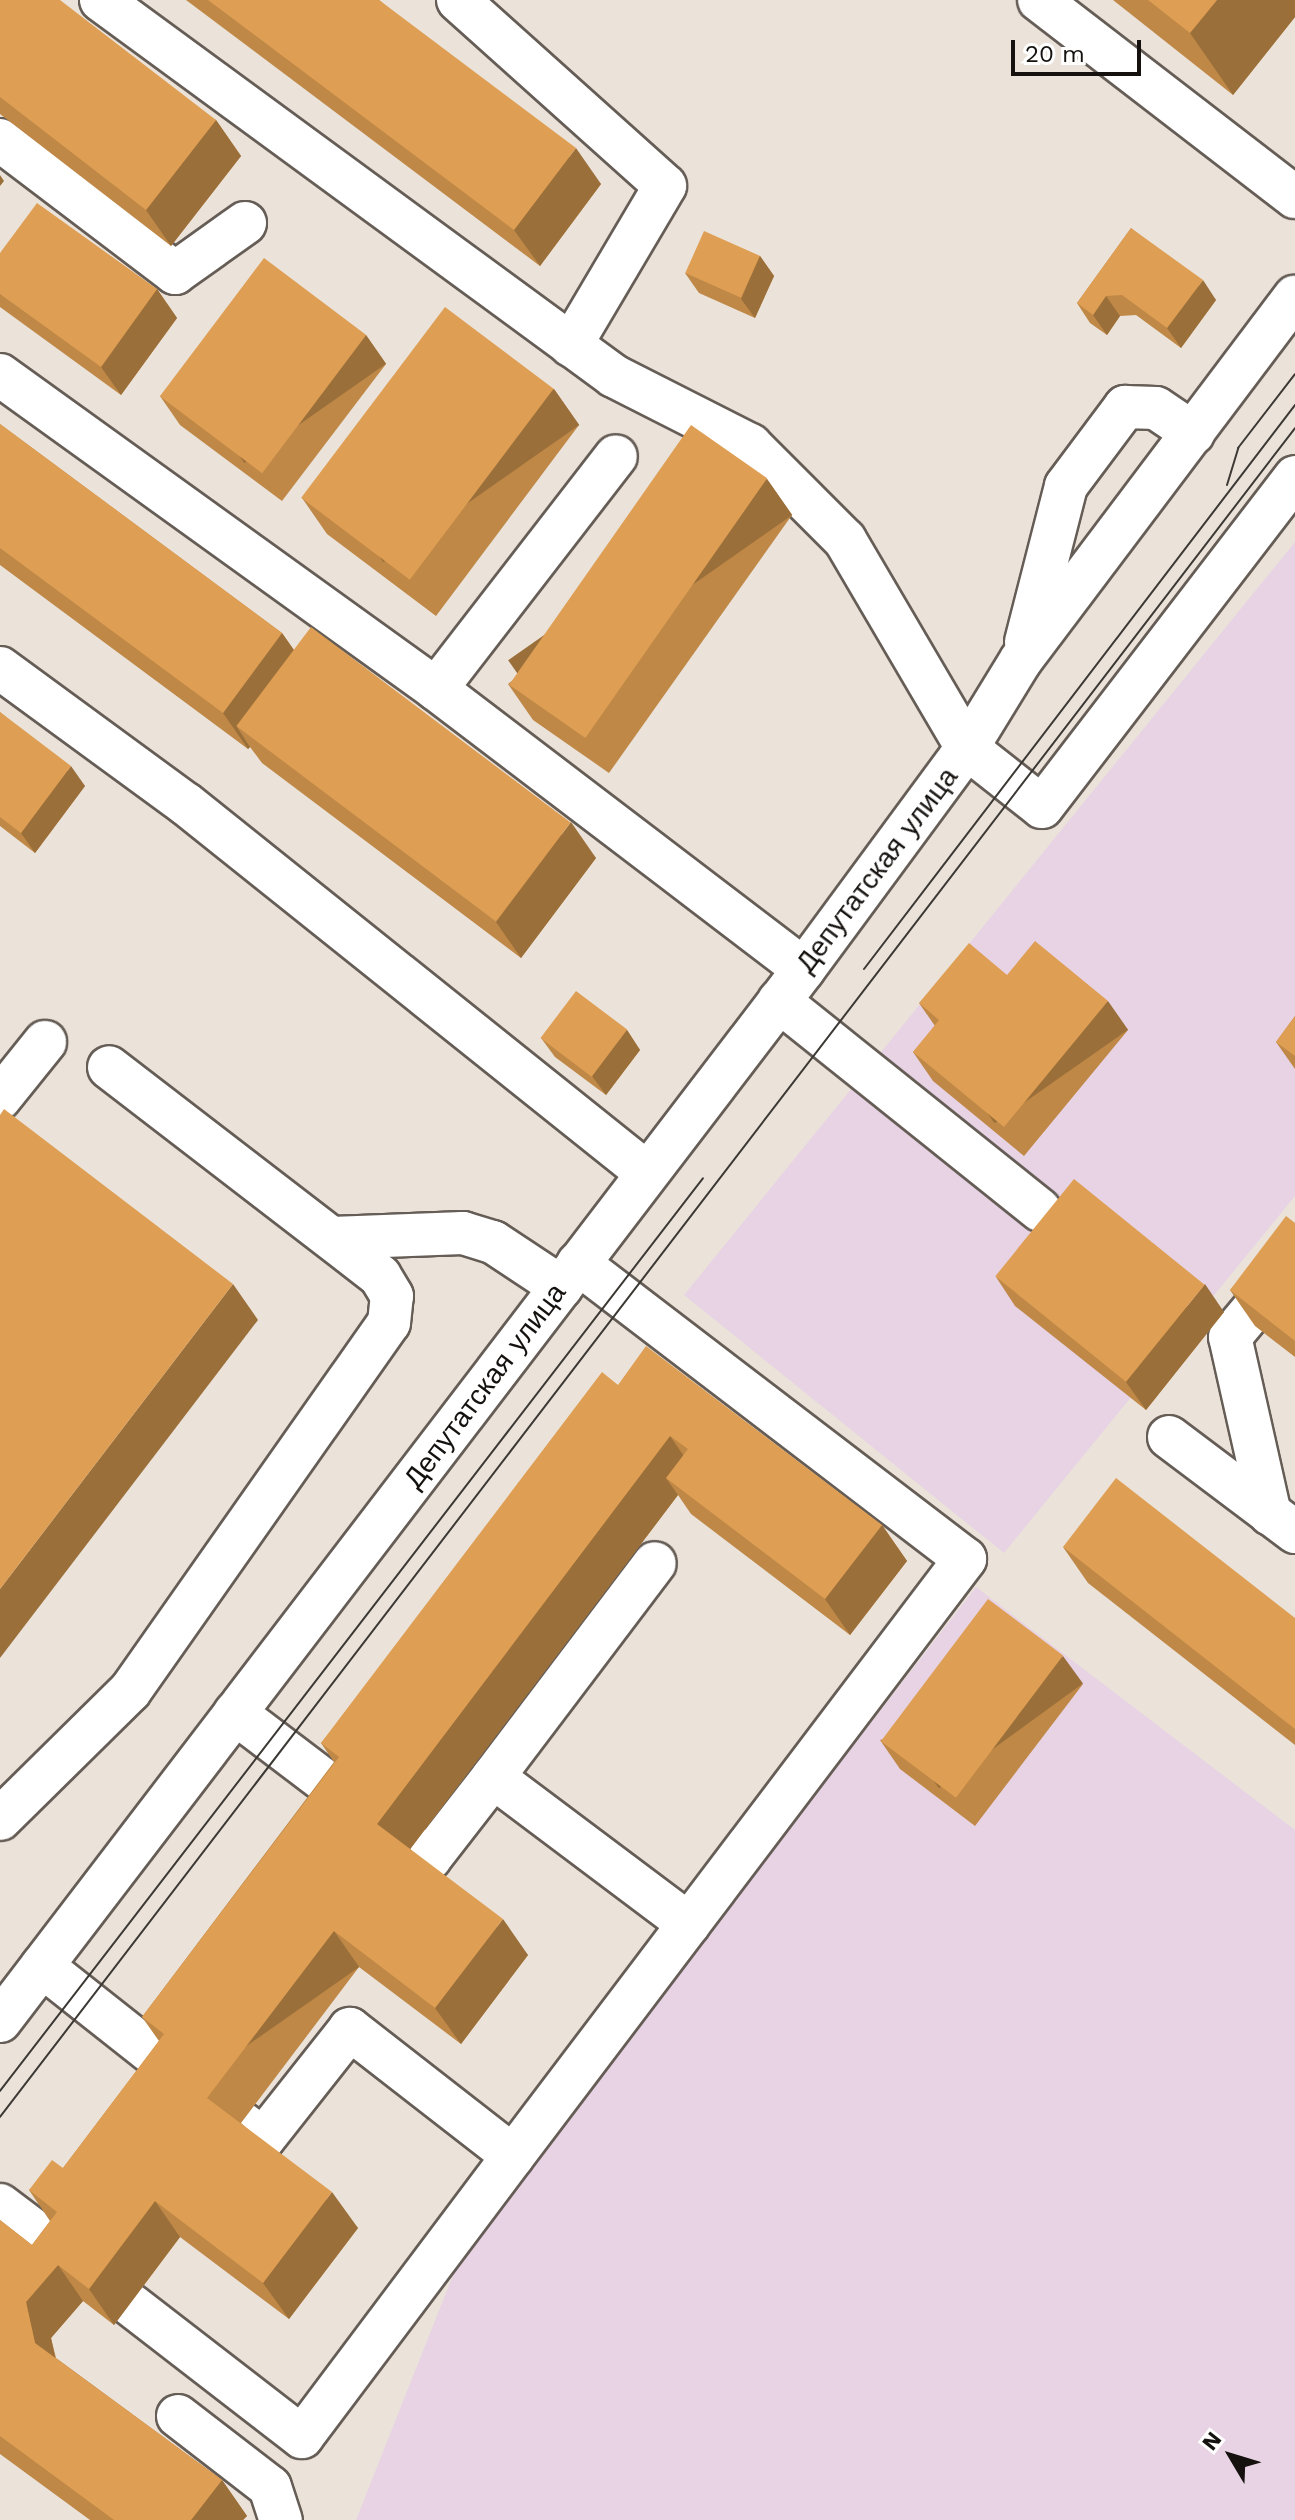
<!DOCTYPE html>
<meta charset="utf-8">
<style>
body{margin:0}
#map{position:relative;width:1295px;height:2520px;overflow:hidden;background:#ebe3da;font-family:"Work Sans",sans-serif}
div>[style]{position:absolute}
.industrial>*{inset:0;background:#e7d3e3}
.roads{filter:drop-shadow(2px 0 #655d56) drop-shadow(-2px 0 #655d56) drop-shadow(0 2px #655d56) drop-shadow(0 -2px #655d56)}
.minor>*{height:42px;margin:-21px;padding:0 21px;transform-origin:21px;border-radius:21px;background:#fff}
.tram>*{height:2px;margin:-1px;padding:0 1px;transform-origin:1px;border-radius:1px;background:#3c3834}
.wall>*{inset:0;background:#bf8847}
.shaded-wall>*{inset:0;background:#9b6f3a;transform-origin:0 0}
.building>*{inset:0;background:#de9e53;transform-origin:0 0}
span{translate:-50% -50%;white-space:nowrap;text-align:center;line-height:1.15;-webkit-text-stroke:7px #fff;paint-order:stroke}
.street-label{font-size:28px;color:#14110e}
.north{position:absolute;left:1191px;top:2416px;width:80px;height:80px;-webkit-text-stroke:6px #fff;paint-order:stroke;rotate:308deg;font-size:22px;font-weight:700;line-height:32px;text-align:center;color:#14110e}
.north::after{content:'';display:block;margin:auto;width:28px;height:36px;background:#14110e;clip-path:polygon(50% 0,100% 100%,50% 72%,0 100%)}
.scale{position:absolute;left:1011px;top:40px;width:130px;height:36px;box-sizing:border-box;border:4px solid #14110e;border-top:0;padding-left:10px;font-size:24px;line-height:28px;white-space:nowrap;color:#14110e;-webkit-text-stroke:6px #fff;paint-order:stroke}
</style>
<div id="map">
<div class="industrial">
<div style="clip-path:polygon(1295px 542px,1295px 1196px,1004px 1553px,684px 1295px)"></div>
<div style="clip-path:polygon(976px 1587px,1295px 1830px,1295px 2520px,356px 2520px,463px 2250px)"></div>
</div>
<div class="roads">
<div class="minor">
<div style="left:101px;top:0;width:636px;rotate:36.24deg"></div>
<div style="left:614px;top:376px;width:153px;rotate:26.9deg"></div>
<div style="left:750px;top:445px;width:134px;rotate:45deg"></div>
<div style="left:845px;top:540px;width:241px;rotate:59.6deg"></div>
<div style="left:967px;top:748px;width:95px;rotate:38.2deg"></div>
<div style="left:1042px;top:807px;width:416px;rotate:-52.5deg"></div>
<div style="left:458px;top:0;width:278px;rotate:41.9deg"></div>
<div style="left:665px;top:186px;width:185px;rotate:120.6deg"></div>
<div style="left:1039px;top:0;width:323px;rotate:37.6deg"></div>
<div style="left:0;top:140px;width:220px;rotate:37.2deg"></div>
<div style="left:175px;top:273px;width:86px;rotate:-35.5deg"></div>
<div style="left:0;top:375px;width:537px;rotate:35.76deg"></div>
<div style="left:436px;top:689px;width:462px;rotate:37.3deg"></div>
<div style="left:1026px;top:642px;width:161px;rotate:-75.6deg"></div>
<div style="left:1066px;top:486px;width:99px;rotate:-53.2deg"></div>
<div style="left:1125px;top:407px;width:31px;rotate:2deg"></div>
<div style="left:1156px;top:408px;width:45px;rotate:34deg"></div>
<div style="left:0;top:668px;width:230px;rotate:36.2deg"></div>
<div style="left:186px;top:804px;width:590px;rotate:38.67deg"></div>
<div style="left:436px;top:689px;width:294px;rotate:-52.3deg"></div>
<div style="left:779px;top:1001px;width:334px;rotate:38.7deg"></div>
<div style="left:0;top:1098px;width:72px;rotate:-51.2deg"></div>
<div style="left:332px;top:1238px;width:131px;rotate:-2.2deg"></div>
<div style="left:463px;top:1233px;width:31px;rotate:17deg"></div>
<div style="left:493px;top:1242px;width:82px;rotate:33.5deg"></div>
<div style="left:1169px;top:1437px;width:158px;rotate:37deg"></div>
<div style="left:1270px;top:1514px;width:181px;rotate:-102.7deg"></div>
<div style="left:1230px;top:1337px;width:102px;rotate:-50.2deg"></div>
<div style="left:235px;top:1713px;width:152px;rotate:37.2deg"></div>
<div style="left:493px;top:1777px;width:268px;rotate:-52.9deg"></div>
<div style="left:0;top:1819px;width:182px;rotate:-44.6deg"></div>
<div style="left:130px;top:1691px;width:450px;rotate:-54.9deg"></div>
<div style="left:389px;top:1323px;width:27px;rotate:-84deg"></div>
<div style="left:392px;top:1296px;width:23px;rotate:-121deg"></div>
<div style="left:380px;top:1276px;width:342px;rotate:-142.4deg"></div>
<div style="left:412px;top:1846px;width:22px;rotate:34deg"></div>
<div style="left:430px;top:1858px;width:103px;rotate:-52.1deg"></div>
<div style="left:493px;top:1777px;width:245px;rotate:36.9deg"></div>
<div style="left:42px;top:1966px;width:181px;rotate:38.3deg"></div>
<div style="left:0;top:2021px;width:1324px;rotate:-52.61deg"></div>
<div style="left:804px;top:969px;width:275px;rotate:-53.6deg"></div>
<div style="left:967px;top:748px;width:103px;rotate:-58.5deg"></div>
<div style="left:1021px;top:660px;width:455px;rotate:-53deg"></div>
<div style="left:513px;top:2156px;width:749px;rotate:-52.87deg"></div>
<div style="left:965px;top:1559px;width:487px;rotate:-142.6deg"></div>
<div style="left:0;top:2205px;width:91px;rotate:37deg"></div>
<div style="left:131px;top:2305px;width:216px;rotate:37.7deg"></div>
<div style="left:302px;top:2437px;width:351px;rotate:-53.1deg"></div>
<div style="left:513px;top:2156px;width:207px;rotate:-142.1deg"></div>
<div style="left:350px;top:2029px;width:140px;rotate:128.3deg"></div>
<div style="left:263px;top:2139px;width:26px;rotate:-143deg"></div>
<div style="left:178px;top:2416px;width:116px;rotate:37.7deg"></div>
<div style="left:270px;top:2487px;width:35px;rotate:72deg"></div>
</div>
</div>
<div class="tram">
<div style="left:1227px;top:485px;width:39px;rotate:-73deg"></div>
<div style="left:1238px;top:448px;width:93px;rotate:-52.4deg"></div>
<div style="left:864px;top:969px;width:710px;rotate:-52.61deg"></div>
<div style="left:0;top:2091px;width:1152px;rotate:-52.4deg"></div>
<div style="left:0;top:2117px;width:2128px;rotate:-52.52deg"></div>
</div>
<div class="wall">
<div style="clip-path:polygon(0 0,216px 120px,241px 156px,171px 246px,0 114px)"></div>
<div style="clip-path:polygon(186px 0,379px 0,601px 184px,540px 266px)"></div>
<div style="clip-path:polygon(1113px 0,1295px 0,1295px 17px,1233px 95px)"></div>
<div style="clip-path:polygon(1131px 228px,1216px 300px,1181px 348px,1136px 315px,1120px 316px,1107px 335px,1090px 323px,1077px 303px)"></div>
<div style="clip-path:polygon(0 253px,157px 289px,177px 318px,121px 395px,0 307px)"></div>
<div style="clip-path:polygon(760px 256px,774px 276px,755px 318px,699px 293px,685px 273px)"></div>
<div style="clip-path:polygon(366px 335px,386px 364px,282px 501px,180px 425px,160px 396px)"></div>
<div style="clip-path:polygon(554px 389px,579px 425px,436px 616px,327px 534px,302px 498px)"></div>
<div style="clip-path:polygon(0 424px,282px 633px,294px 650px,596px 858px,521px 958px,262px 763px,250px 747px,248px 749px,0 565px)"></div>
<div style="clip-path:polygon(767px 479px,792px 515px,609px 773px,533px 720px,508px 684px)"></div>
<div style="clip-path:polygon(0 712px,85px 786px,35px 853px,0 826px)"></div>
<div style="clip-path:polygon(1007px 975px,1128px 1030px,1024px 1156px,933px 1081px,913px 1052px,935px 1026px,919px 1003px)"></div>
<div style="clip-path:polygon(1295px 1016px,1295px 1069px,1276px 1042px)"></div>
<div style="clip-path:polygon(627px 1030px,640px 1050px,606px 1095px,555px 1057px,541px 1038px)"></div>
<div style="clip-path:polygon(1295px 1223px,1295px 1357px,1255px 1326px,1230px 1290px)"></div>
<div style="clip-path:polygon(996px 1277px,1224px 1312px,1146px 1410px,1015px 1306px)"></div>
<div style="clip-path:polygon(618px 1385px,882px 1525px,907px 1561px,850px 1635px,691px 1514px,678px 1495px,410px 1849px,528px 1955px,461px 2044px,359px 1967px,241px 2123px,358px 2228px,289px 2319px,180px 2237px,114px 2325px,83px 2301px,51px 2338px,56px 2358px,222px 2480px,247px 2516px,243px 2520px,90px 2520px,0 2454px,0 2220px,32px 2245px,50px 2221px,29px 2190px,63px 2168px,159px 2041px,142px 2017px,334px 1762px,321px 1743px)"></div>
<div style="clip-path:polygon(1063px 1547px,1295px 1618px,1295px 1745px,1088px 1583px)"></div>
<div style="clip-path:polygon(1083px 1684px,975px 1826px,900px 1769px,880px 1740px)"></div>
</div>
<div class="shaded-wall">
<div style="clip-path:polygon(1217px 0,1295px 0,1295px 17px,1233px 95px,1190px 33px)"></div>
<div style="clip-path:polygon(216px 120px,241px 156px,171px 246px,146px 210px)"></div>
<div style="clip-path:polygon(576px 148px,601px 184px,540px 266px,514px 230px)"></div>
<div style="clip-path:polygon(0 175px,4px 181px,0 186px)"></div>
<div style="clip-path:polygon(760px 256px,774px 276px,755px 318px,741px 299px)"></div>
<div style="clip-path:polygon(1203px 280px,1216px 300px,1181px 348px,1167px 328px)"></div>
<div style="clip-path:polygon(157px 289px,177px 318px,121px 395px,101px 367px)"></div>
<div style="clip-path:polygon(1106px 296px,1120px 316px,1107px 335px,1093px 315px)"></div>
<div style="left:366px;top:335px;width:35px;height:173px;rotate:55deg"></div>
<div style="left:554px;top:389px;width:44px;height:239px;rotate:55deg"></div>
<div style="left:767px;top:479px;width:44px;height:316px;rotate:55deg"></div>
<div style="clip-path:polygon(282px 633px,307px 669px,237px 727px,250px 747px,248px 749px,223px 713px)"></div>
<div style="clip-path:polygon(71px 766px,85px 786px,35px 853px,21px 833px)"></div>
<div style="clip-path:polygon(571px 822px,596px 858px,521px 958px,496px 922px)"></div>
<div style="left:1108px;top:1001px;width:35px;height:163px;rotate:55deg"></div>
<div style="clip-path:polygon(627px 1030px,640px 1050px,606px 1095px,592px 1076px)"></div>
<div style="clip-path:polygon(233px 1284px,258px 1320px,0 1658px,0 1589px)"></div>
<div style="clip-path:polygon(1205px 1284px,1224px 1312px,1146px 1410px,1126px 1382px)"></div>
<div style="clip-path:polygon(670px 1436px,695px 1472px,666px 1478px,678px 1495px,402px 1860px,377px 1824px)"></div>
<div style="clip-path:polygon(882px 1525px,907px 1561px,850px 1635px,825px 1599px)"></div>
<div style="left:1063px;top:1656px;width:34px;height:178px;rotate:54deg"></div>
<div style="clip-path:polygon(503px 1919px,528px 1955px,461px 2044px,435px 2008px)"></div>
<div style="left:334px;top:1931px;width:44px;height:210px;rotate:55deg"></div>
<div style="clip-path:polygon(332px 2192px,358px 2228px,289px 2319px,263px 2283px)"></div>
<div style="clip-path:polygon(155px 2201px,180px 2237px,114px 2325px,89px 2289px)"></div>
<div style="clip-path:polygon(58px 2265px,83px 2301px,51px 2338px,60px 2379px,35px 2343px,26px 2302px)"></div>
<div style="clip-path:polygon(222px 2480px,247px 2516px,243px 2520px,191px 2520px)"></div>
</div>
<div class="building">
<div style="clip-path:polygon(0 0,60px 0,216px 120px,146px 210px,0 97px)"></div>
<div style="clip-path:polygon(208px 0,379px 0,576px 148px,514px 230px)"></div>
<div style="clip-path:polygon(1148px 0,1217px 0,1190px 33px)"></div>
<div style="clip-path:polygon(37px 203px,157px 289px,101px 367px,0 294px,0 253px)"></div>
<div style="clip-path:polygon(1131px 228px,1203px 280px,1167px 328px,1122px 295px,1106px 296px,1093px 315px,1077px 303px)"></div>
<div style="left:704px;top:231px;width:61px;height:46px;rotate:24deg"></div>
<div style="left:264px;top:258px;width:128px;height:173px;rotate:37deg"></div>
<div style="left:445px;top:307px;width:136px;height:239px;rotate:37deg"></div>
<div style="clip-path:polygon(0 424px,282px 633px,223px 713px,0 548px)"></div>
<div style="left:691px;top:425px;width:93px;height:317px;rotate:35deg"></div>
<div style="left:311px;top:627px;width:325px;height:124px;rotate:37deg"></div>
<div style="clip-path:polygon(0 712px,71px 766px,21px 833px,0 817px)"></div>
<div style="clip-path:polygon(1035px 941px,1108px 1001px,1004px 1127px,913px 1052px,939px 1020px,919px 1003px,969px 943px,1007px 975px)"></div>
<div style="left:576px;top:991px;width:64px;height:59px;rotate:37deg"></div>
<div style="clip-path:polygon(1295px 1016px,1295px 1056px,1276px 1042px)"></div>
<div style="clip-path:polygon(4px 1109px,233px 1284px,0 1589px,0 1115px)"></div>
<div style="left:1074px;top:1179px;width:168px;height:125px;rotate:39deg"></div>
<div style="clip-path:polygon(1286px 1216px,1295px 1223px,1295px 1341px,1230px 1290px)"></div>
<div style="clip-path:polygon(646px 1346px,882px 1525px,825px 1599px,666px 1478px,688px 1449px,670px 1436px,377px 1824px,503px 1919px,435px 2008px,334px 1931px,207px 2098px,332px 2192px,263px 2283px,155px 2201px,89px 2289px,58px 2265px,26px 2302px,35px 2343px,222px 2480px,191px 2520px,114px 2520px,0 2436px,0 2220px,32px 2245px,57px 2212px,29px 2190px,52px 2160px,63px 2168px,164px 2034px,142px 2017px,339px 1757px,321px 1743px,602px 1372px,618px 1385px)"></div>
<div style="clip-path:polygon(1116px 1478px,1295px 1618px,1295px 1729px,1063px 1547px)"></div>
<div style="left:988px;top:1599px;width:94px;height:178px;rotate:37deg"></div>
</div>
<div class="street-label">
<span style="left:877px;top:870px;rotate:-53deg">Депутатская улица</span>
<span style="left:485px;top:1386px;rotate:-53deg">Депутатская улица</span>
</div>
<div class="north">N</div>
<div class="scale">20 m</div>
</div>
